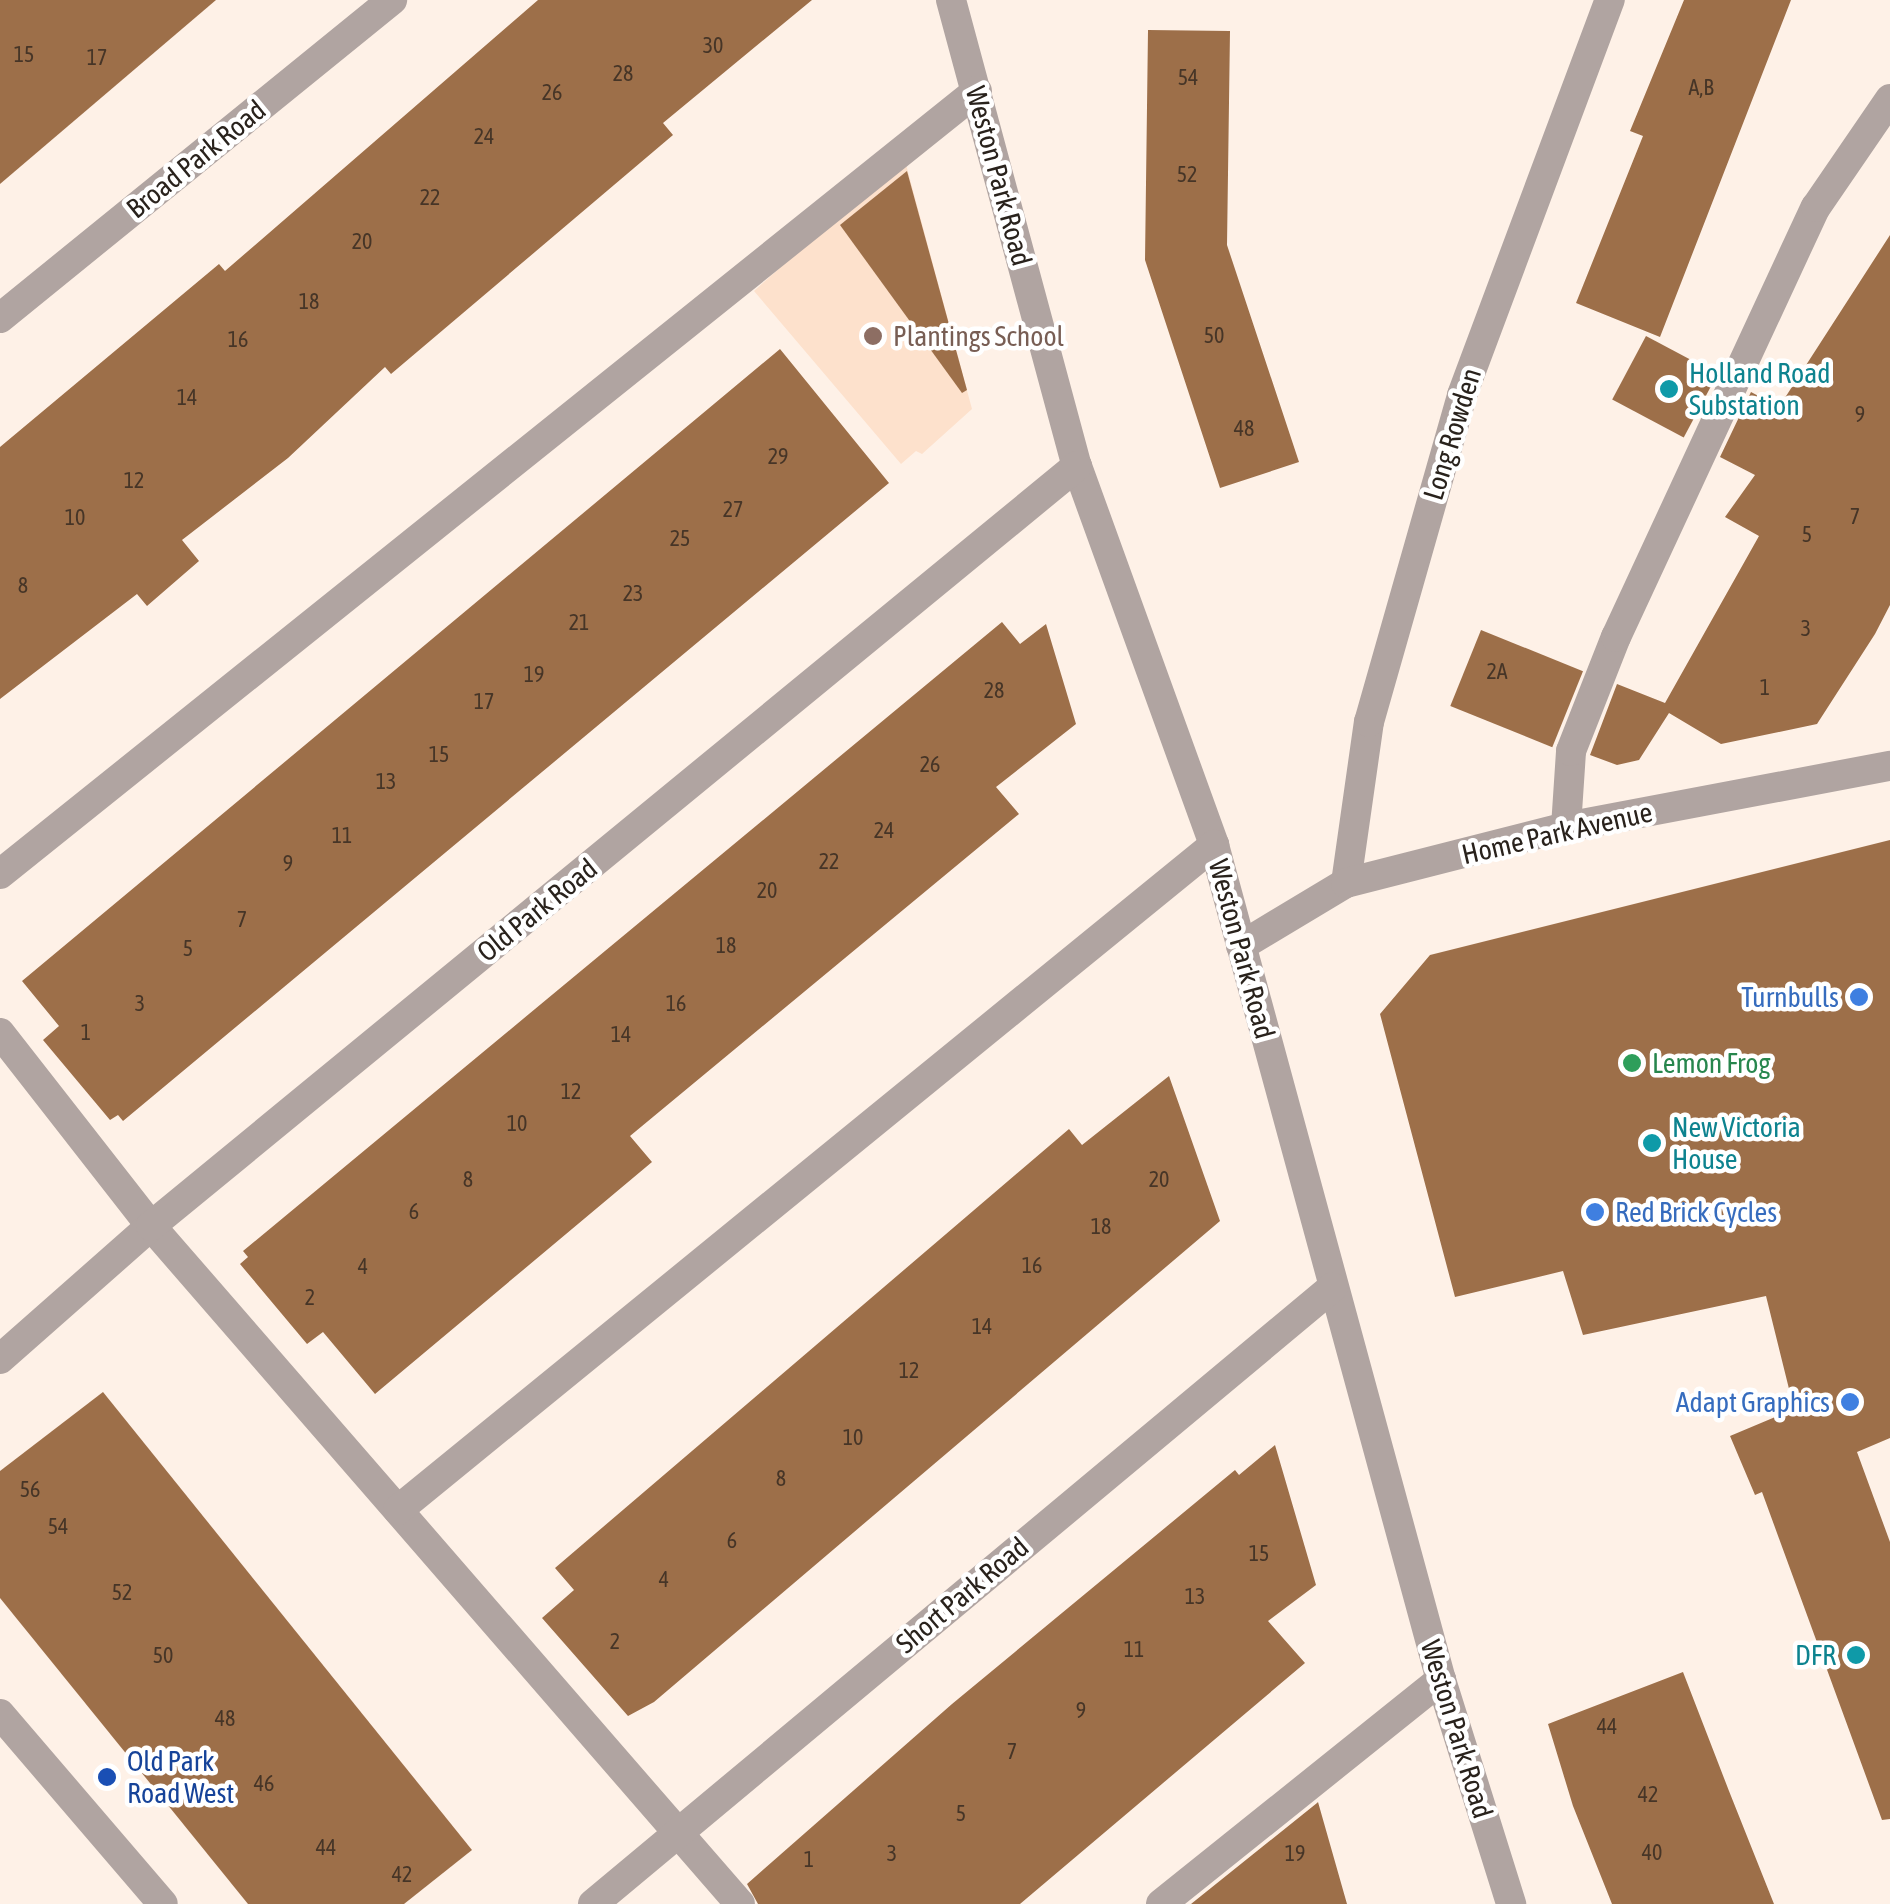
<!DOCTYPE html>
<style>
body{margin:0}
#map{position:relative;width:1890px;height:1904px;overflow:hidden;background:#fef1e7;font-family:"Asap Condensed",sans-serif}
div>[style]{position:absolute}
.built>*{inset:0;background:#fde1cc}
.building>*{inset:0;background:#9d6f49;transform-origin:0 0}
.minor>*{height:30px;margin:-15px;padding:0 15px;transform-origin:15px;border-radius:15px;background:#b0a4a1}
.dots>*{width:28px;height:28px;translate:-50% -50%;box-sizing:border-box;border:5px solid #fff;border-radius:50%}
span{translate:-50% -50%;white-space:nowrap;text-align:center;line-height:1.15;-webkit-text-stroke:9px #fff;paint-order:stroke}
.number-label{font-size:22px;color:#463527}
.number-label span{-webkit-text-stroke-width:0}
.street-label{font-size:28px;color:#29221c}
.education-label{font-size:28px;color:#785e54}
.left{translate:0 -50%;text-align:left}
.culture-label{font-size:28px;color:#0d838f}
.right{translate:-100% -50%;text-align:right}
.shop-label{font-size:28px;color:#366cbe}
.leisure-label{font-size:28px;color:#27864d}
.transit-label{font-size:28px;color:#164399}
</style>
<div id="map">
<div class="built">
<div style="clip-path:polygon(904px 157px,972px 409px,922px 454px,916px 451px,901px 464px,754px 291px)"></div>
</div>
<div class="building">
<div style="clip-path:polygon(0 0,216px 0,0 184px)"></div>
<div style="clip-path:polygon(538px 0,812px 0,663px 123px,673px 135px,391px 374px,385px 367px,288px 458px,182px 540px,199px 561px,147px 606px,137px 594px,0 699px,0 447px,219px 264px,225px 271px)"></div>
<div style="clip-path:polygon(1684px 0,1791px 0,1660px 337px,1576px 303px,1643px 136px,1630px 131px)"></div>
<div style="clip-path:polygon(1148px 30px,1230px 31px,1227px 245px,1299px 462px,1220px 488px,1145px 260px)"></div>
<div style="clip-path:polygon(907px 171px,967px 390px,962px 393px,840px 225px)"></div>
<div style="clip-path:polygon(1890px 235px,1890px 605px,1875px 634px,1817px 724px,1721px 744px,1669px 713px,1639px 760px,1617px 765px,1590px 755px,1617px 684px,1665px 703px,1759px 536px,1725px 517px,1755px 475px,1720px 457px,1751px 392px,1779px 407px)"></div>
<div style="left:1646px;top:336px;width:81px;height:72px;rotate:28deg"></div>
<div style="clip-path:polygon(780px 349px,889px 483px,123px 1121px,118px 1115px,110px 1120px,43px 1040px,59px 1026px,22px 981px)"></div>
<div style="clip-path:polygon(1002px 622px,1020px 644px,1046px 624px,1076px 724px,996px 787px,1019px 814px,630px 1136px,652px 1162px,375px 1394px,323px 1332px,307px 1344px,240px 1264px,248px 1257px,243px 1251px)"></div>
<div style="left:1481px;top:630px;width:110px;height:82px;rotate:22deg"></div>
<div style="clip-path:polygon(1890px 840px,1890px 1438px,1857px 1452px,1890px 1542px,1890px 1819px,1882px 1820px,1762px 1492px,1755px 1495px,1730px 1436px,1794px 1409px,1766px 1296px,1583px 1335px,1563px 1271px,1455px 1297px,1380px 1014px,1430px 955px)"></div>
<div style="clip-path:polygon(1169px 1076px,1220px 1221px,654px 1702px,628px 1716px,542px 1618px,574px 1590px,555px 1568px,1069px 1129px,1082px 1145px)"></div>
<div style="clip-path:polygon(103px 1392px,472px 1850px,404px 1904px,248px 1904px,0 1598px,0 1471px)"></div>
<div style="clip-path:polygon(1275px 1445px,1316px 1585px,1268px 1621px,1305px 1663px,1020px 1904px,758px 1904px,747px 1884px,952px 1704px,1235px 1470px,1239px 1475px)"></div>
<div style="clip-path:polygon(1683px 1672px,1729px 1791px,1774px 1904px,1612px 1904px,1573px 1806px,1548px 1724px)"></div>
<div style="clip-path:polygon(1318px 1802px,1347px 1904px,1191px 1904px,1317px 1803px)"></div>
</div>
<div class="minor">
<div style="left:951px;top:0;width:483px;rotate:74.9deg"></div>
<div style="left:1077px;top:466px;width:403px;rotate:70.1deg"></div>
<div style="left:1214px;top:845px;width:865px;rotate:74.79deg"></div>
<div style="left:1441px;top:1680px;width:235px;rotate:72.6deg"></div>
<div style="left:0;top:318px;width:505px;rotate:-39.05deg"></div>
<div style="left:1566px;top:827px;width:76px;rotate:-86.2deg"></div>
<div style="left:1571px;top:751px;width:123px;rotate:-68.5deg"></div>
<div style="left:1616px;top:637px;width:474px;rotate:-65.1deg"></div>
<div style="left:1816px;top:207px;width:131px;rotate:-55.6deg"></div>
<div style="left:0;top:874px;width:1252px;rotate:-38.71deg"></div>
<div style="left:1346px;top:883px;width:163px;rotate:-81.9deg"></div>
<div style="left:1369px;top:722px;width:340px;rotate:-74.1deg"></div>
<div style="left:1462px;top:395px;width:422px;rotate:-69.5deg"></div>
<div style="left:1241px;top:946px;width:122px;rotate:-31deg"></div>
<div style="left:1346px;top:883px;width:227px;rotate:-14.3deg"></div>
<div style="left:1566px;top:827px;width:330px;rotate:-10.7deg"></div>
<div style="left:0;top:1033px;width:245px;rotate:52deg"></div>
<div style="left:151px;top:1226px;width:898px;rotate:49.02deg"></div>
<div style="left:0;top:1359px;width:201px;rotate:-41.4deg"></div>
<div style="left:151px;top:1226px;width:1198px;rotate:-39.38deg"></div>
<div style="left:398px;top:1510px;width:1053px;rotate:-39.18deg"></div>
<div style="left:0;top:1714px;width:250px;rotate:49.4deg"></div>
<div style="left:593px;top:1904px;width:963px;rotate:-39.82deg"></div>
<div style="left:1161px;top:1904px;width:359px;rotate:-38.7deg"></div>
</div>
<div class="dots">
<div style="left:873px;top:336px;background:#8d6e63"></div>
<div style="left:1669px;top:389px;background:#0f9aa8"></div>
<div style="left:1859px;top:997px;background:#3f7fe0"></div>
<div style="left:1632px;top:1063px;background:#2e9e5b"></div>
<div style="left:1652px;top:1143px;background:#0f9aa8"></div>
<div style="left:1595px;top:1212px;background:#3f7fe0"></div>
<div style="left:1850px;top:1402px;background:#3f7fe0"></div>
<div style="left:1856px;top:1655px;background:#0f9aa8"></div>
<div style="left:107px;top:1777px;background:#1a4fb4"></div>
</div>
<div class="number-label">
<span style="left:713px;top:46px">30</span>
<span style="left:24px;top:55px">15</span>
<span style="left:97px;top:58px">17</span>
<span style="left:623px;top:74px">28</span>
<span style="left:1188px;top:78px">54</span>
<span style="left:1701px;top:88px">A,B</span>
<span style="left:552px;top:93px">26</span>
<span style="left:484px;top:137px">24</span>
<span style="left:1187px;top:175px">52</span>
<span style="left:430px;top:198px">22</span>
<span style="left:362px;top:242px">20</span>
<span style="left:309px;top:302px">18</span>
<span style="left:1214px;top:336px">50</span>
<span style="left:238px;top:340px">16</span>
<span style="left:187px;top:398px">14</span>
<span style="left:1860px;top:415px">9</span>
<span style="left:1244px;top:429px">48</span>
<span style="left:778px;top:457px">29</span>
<span style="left:134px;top:481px">12</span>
<span style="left:733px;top:510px">27</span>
<span style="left:1855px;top:517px">7</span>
<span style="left:75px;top:518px">10</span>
<span style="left:1807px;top:535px">5</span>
<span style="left:680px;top:539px">25</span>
<span style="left:23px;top:586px">8</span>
<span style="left:633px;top:594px">23</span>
<span style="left:579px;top:623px">21</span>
<span style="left:1806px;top:629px">3</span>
<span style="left:1497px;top:672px">2A</span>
<span style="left:534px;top:675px">19</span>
<span style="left:1765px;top:688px">1</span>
<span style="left:994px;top:691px">28</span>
<span style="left:484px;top:702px">17</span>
<span style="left:439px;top:755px">15</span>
<span style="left:930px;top:765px">26</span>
<span style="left:386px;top:782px">13</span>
<span style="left:884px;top:831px">24</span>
<span style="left:342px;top:836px">11</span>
<span style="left:829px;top:862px">22</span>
<span style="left:288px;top:864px">9</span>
<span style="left:767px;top:891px">20</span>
<span style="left:242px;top:920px">7</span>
<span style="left:726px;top:946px">18</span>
<span style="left:188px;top:949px">5</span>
<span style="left:140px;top:1004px">3</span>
<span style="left:676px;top:1004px">16</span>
<span style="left:86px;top:1033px">1</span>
<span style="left:621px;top:1035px">14</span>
<span style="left:571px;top:1092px">12</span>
<span style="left:517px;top:1124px">10</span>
<span style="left:468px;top:1180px">8</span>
<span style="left:1159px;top:1180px">20</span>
<span style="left:414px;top:1212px">6</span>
<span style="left:1101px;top:1227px">18</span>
<span style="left:1032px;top:1266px">16</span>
<span style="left:363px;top:1267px">4</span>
<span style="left:310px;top:1298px">2</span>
<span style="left:982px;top:1327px">14</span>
<span style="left:909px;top:1371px">12</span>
<span style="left:853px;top:1438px">10</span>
<span style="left:781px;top:1479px">8</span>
<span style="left:30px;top:1490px">56</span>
<span style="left:58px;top:1527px">54</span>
<span style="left:732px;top:1541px">6</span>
<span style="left:1259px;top:1554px">15</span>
<span style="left:664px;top:1580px">4</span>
<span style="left:122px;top:1593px">52</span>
<span style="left:1195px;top:1597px">13</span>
<span style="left:615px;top:1642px">2</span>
<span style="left:1134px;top:1650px">11</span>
<span style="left:163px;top:1656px">50</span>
<span style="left:1081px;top:1711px">9</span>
<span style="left:225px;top:1719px">48</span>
<span style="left:1607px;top:1727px">44</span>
<span style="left:1012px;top:1752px">7</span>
<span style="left:264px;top:1784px">46</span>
<span style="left:1648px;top:1795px">42</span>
<span style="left:961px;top:1814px">5</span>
<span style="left:326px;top:1848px">44</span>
<span style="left:1652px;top:1853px">40</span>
<span style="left:892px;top:1854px">3</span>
<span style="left:1295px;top:1854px">19</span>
<span style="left:809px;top:1860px">1</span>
<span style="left:402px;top:1875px">42</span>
</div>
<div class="street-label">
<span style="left:196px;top:159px;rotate:-39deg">Broad Park Road</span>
<span style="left:999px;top:176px;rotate:75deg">Weston Park Road</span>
<span style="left:1452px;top:434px;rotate:-73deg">Long Rowden</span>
<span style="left:1557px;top:833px;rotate:-13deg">Home Park Avenue</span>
<span style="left:537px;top:910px;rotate:-39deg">Old Park Road</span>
<span style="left:1242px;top:949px;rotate:75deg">Weston Park Road</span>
<span style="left:962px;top:1595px;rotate:-40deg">Short Park Road</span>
<span style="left:1457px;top:1729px;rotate:73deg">Weston Park Road</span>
</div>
<div class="education-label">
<span class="left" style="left:893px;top:336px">Plantings School</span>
</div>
<div class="culture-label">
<span class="left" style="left:1689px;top:389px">Holland Road<br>Substation</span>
<span class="left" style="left:1672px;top:1143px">New Victoria<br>House</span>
<span class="right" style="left:1836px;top:1655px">DFR</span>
</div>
<div class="shop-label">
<span class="right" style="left:1839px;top:997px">Turnbulls</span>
<span class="left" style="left:1615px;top:1212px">Red Brick Cycles</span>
<span class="right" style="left:1830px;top:1402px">Adapt Graphics</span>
</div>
<div class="leisure-label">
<span class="left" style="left:1652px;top:1063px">Lemon Frog</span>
</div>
<div class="transit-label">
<span class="left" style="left:127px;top:1777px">Old Park<br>Road West</span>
</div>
</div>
